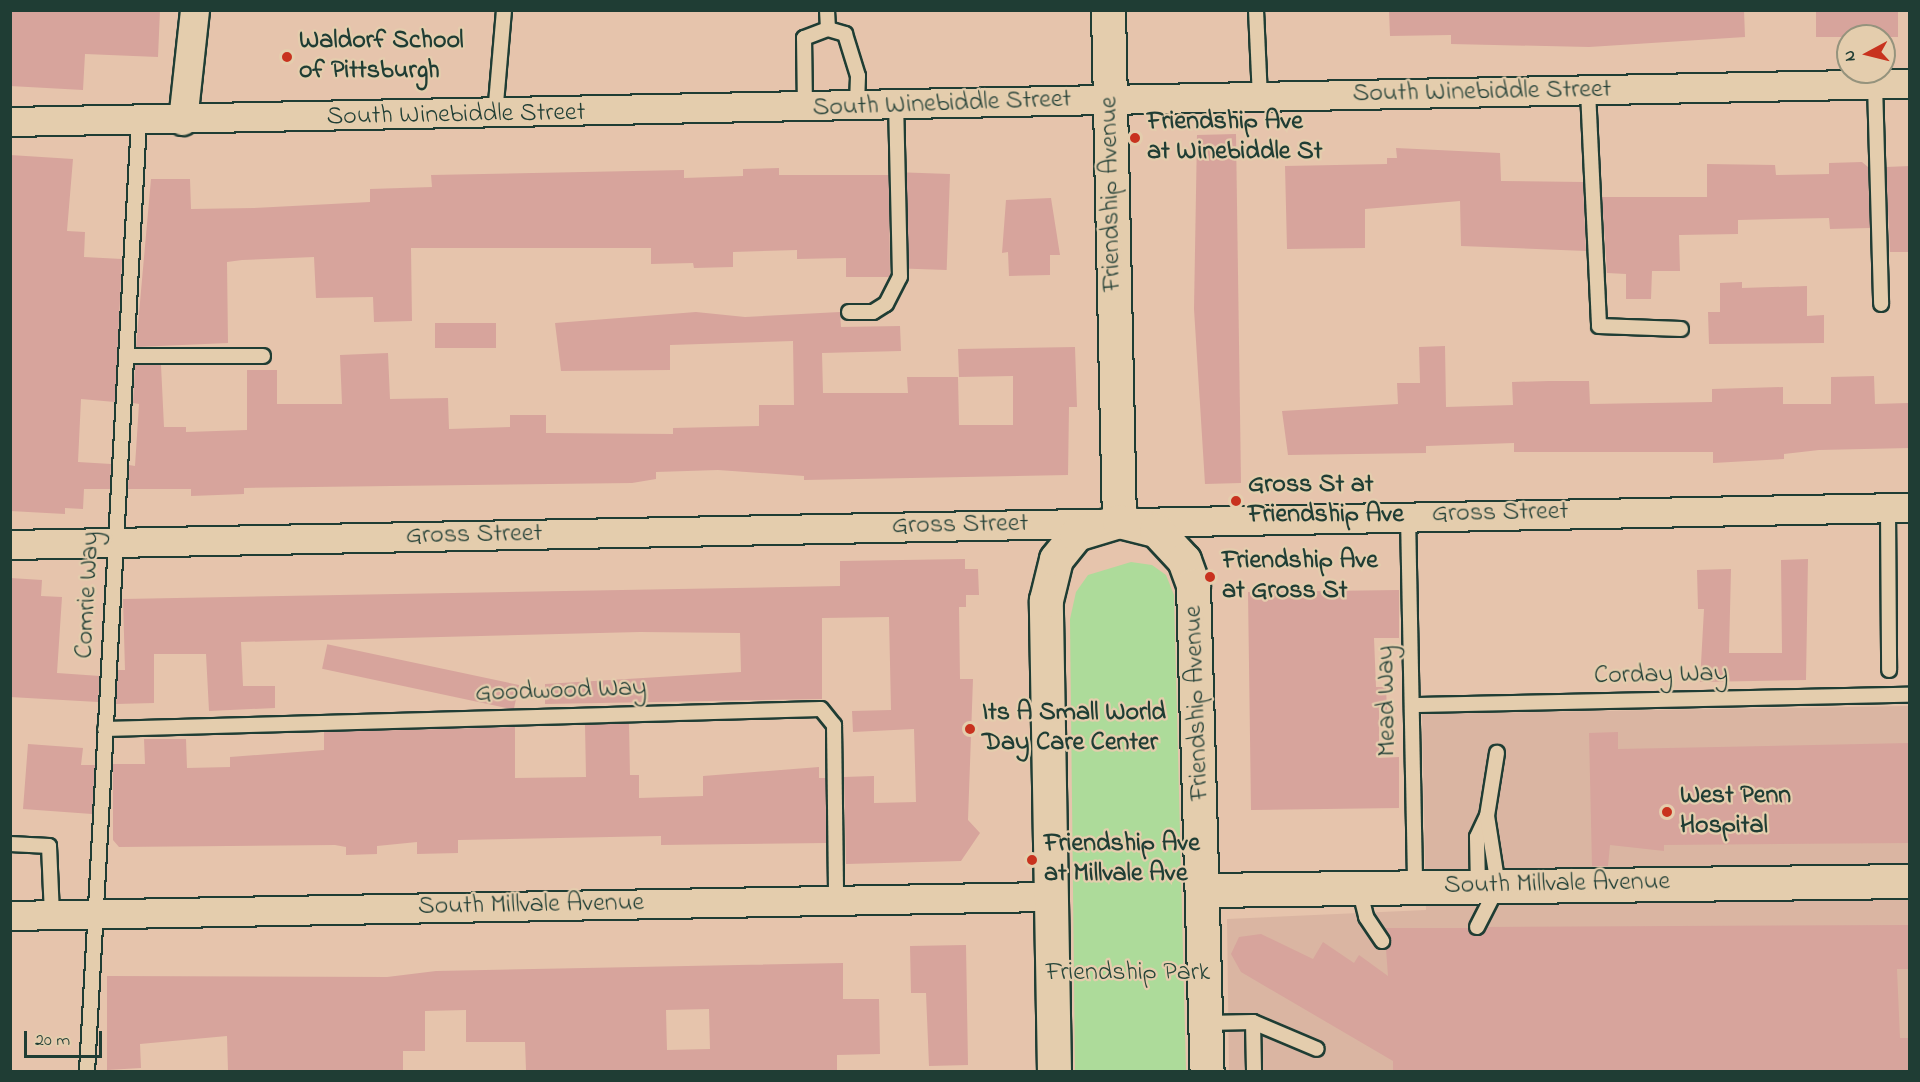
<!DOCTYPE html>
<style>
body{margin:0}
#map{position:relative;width:1920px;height:1082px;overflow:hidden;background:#e6c4ac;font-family:"Indie Flower",sans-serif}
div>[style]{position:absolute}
.built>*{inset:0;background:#dab5a2}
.green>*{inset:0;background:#addb9a}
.building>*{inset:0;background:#d7a49c;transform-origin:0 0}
.roads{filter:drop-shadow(2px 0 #1f3d34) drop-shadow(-2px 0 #1f3d34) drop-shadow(0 2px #1f3d34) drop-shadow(0 -2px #1f3d34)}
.lane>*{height:14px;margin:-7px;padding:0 7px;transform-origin:7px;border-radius:7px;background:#e4cdad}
.street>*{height:28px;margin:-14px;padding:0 14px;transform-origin:14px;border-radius:14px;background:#e4cdad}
.secondary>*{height:33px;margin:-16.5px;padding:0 16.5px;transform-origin:16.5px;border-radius:16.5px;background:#e4cdad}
.dots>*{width:16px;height:16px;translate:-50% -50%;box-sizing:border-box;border:3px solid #e4cdad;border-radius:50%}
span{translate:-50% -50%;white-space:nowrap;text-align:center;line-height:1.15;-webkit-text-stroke:4.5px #e4cdad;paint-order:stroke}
.poi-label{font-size:26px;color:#1f3d34;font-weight:700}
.left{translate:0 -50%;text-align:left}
.street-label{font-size:26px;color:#1f3d34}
.park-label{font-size:26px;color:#264539}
.frame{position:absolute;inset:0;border:12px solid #1f3d34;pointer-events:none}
.north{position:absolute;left:1836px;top:24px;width:60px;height:60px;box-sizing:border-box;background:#e4cdad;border:2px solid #95937d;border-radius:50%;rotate:263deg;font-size:16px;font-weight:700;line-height:24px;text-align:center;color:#1f3d34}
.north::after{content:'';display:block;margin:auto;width:21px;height:27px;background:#c8321e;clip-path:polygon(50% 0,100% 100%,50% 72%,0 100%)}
.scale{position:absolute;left:24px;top:1031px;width:78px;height:27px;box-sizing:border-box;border:3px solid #1f3d34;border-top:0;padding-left:8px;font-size:18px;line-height:21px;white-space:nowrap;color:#1f3d34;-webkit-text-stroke:4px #e4cdad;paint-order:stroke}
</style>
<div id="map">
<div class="built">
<div style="clip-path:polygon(1909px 706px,1909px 1071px,1229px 1071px,1227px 919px,1426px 910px,1422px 714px)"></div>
</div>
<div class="green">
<div style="clip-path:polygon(1131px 562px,1152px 565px,1166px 575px,1174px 595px,1186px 1071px,1075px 1071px,1070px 619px,1076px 592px,1088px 575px)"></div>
</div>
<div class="building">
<div style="clip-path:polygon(10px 10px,160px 10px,158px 57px,85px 54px,83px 90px,10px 86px)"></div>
<div style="clip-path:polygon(1389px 10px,1744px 10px,1745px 37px,1589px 47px,1451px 44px,1451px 35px,1390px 36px)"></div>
<div style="left:1816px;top:10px;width:82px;height:27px"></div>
<div style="clip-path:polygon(1236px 134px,1241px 483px,1205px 484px,1194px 309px,1197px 135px)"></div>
<div style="clip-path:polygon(1396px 148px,1500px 153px,1501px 181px,1583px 182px,1586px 251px,1461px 246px,1460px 201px,1365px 209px,1365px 248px,1287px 249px,1285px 166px,1387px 164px,1387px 158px,1397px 158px)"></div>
<div style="clip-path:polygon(10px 155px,73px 159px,67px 231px,85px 232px,84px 257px,122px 259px,115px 402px,81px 399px,78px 462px,111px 464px,110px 489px,84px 489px,83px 509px,65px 508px,65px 514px,10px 511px)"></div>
<div style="clip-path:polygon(1862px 162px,1868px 167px,1870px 228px,1830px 229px,1829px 218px,1738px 220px,1738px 234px,1679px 235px,1680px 271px,1652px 271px,1651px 299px,1626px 299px,1626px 274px,1607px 273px,1602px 197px,1707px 197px,1707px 164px,1775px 165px,1776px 175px,1829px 174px,1829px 163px)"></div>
<div style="clip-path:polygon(1910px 166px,1910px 252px,1890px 252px,1886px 167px)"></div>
<div style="clip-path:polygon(779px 168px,779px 175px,889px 175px,890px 277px,846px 277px,846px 258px,797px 259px,797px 250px,733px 252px,733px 267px,694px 268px,693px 263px,651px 264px,651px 248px,411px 248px,412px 321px,374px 322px,373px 297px,316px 298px,314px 257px,242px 260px,227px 262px,228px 343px,136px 347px,151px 179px,190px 179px,191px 209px,254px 208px,370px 202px,370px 189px,432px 187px,431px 175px,684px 170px,684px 178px,743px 176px,743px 169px)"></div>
<div style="left:950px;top:174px;width:96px;height:43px;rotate:92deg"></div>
<div style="clip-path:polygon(1051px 198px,1060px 255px,1050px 255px,1050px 275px,1009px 276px,1008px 252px,1002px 253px,1006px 200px)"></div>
<div style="clip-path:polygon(1742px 282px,1742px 288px,1807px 286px,1807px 316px,1824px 315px,1824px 343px,1709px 344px,1708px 312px,1720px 312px,1720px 283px)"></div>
<div style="clip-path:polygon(696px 312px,745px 317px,840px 312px,841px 327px,900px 326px,901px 351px,822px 353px,823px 393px,908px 393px,907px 377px,958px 377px,959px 425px,1013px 425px,1013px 376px,959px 377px,958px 349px,1075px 347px,1077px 407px,1069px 407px,1068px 475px,804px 480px,804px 476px,718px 470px,656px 472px,656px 479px,632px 483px,244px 488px,244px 494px,191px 496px,191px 489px,128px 489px,129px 465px,135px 466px,139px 404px,133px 403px,135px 365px,161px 365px,164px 427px,186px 427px,186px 432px,247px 430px,247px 370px,277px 370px,277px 404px,342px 404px,340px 355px,388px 353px,390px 399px,448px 398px,449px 429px,510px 427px,510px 415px,546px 415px,546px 433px,673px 434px,673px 428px,759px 426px,759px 405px,794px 405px,793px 341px,670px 345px,670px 370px,561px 371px,555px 323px)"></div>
<div style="left:496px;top:323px;width:25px;height:61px;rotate:90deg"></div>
<div style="clip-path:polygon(1445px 346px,1446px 407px,1513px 405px,1512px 382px,1549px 381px,1589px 381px,1590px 404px,1712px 402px,1712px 389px,1783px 387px,1783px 404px,1831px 404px,1831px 377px,1874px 376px,1875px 404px,1908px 403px,1909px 448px,1819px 450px,1784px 454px,1784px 459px,1713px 463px,1713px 452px,1514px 452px,1514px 443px,1426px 446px,1426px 453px,1288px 455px,1282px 411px,1398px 404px,1397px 383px,1420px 383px,1419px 347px)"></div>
<div style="clip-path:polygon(965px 559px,965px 569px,978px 569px,979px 595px,966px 595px,966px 607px,959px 607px,960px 679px,973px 679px,968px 820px,980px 833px,961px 861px,846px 864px,844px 777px,874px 776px,874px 803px,916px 802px,914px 729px,853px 732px,852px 711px,891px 710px,889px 617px,822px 618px,822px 699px,545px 704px,545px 684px,741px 672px,740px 633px,640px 632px,241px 642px,243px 686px,275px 686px,275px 708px,209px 711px,206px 654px,154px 654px,154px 703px,116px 704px,118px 670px,125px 670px,123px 599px,840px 586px,840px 561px)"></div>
<div style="clip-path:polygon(1808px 559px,1806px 680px,1700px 682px,1704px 609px,1698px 609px,1697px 570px,1731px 569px,1729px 653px,1782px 653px,1781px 560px)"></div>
<div style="clip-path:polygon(10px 578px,42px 580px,41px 596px,62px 597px,57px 673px,100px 676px,98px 702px,10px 697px)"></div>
<div style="clip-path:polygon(1399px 590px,1399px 638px,1374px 638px,1376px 687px,1386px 687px,1387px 710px,1379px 710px,1379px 758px,1399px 757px,1399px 808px,1251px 810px,1248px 592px)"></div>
<div style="left:519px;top:685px;width:25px;height:196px;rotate:102deg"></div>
<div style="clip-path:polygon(629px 723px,630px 775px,639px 775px,639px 798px,703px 796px,703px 776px,819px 767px,819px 778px,826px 778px,826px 843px,661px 845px,661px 836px,458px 840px,458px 853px,417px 854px,417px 842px,377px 846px,377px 854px,346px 855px,346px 847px,335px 845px,119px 847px,113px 840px,113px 764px,145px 764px,144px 739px,186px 739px,187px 768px,230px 767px,230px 757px,324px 750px,324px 732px,515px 727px,515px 778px,586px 777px,585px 725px)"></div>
<div style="clip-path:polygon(1618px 732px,1618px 749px,1910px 743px,1910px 843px,1664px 845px,1664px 851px,1610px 845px,1608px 866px,1592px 866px,1589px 733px)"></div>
<div style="clip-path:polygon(28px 744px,83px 748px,81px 765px,95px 765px,92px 814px,23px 809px)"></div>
<div style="clip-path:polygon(1910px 925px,1910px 969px,1897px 969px,1900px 1038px,1910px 1038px,1910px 1071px,1393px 1071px,1393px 1061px,1241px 972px,1231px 954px,1239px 937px,1261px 934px,1313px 959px,1323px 942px,1354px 963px,1359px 955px,1388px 976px,1386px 949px,1391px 940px,1384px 928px,1468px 928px,1477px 936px,1487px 927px)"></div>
<div style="clip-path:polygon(966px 945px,968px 1065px,929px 1066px,926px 993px,911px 993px,910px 946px)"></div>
<div style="clip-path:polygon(evenodd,843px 963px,843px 999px,879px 999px,880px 1054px,837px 1055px,837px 1071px,526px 1070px,525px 1042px,466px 1042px,466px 1010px,425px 1011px,425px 1051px,403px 1051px,403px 1071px,228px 1071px,227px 1036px,140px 1044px,141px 1068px,107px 1070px,107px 976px,387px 977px,436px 971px,843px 963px,709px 1009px,710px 1049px,667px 1050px,666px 1010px,709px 1009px)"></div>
</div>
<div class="roads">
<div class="lane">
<div style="left:827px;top:10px;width:19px;rotate:87deg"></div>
<div style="left:1256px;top:10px;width:88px;rotate:87.4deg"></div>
<div style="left:1875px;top:84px;width:220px;rotate:88.4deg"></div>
<div style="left:1588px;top:91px;width:235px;rotate:87.3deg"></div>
<div style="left:1599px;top:326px;width:82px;rotate:2.1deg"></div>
<div style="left:805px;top:108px;width:70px;rotate:-90.8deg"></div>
<div style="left:804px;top:38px;width:26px;rotate:-21deg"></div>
<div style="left:828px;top:29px;width:18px;rotate:16deg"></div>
<div style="left:845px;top:34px;width:44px;rotate:72.8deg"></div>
<div style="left:858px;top:76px;width:31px;rotate:92deg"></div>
<div style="left:495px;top:115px;width:105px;rotate:-85.1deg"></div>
<div style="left:849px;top:312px;width:24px"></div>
<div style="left:873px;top:312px;width:15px;rotate:-32deg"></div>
<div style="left:886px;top:304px;width:30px;rotate:-63deg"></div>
<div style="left:900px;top:277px;width:171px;rotate:-91.3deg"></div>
<div style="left:127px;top:356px;width:136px"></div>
<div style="left:1888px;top:509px;width:161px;rotate:89.6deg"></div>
<div style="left:1408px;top:515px;width:372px;rotate:88.9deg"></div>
<div style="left:1413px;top:705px;width:497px;rotate:-1.2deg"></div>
<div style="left:105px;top:729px;width:716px;rotate:-1.6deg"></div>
<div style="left:821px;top:709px;width:21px;rotate:51deg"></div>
<div style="left:834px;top:725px;width:175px;rotate:89.3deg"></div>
<div style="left:10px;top:844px;width:39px;rotate:3deg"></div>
<div style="left:49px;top:846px;width:69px;rotate:87.5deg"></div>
<div style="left:1478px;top:886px;width:49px;rotate:-91.2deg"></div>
<div style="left:1477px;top:837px;width:23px;rotate:-65deg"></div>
<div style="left:1487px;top:816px;width:64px;rotate:-81deg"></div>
<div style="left:1359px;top:888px;width:30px;rotate:76deg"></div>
<div style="left:1366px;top:917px;width:29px;rotate:56deg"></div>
<div style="left:1477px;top:927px;width:46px;rotate:-62.9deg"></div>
<div style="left:1498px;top:886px;width:71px;rotate:-98.9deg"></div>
<div style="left:1253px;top:1022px;width:69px;rotate:22.9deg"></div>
<div style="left:1206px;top:1023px;width:47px;rotate:-1.2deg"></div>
<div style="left:1253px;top:1022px;width:49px;rotate:88.8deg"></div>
<div style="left:87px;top:1072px;width:952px;rotate:-86.87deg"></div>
</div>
<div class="street">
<div style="left:183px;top:121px;width:112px;rotate:-83.8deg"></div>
<div style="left:10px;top:122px;width:1900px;rotate:-1.15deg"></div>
<div style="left:10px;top:545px;width:1900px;rotate:-1.12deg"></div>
<div style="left:10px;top:916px;width:1041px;rotate:-1.05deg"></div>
</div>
<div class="secondary">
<div style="left:1108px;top:10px;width:511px;rotate:88.77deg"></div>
<div style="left:1204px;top:890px;width:706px;rotate:-0.73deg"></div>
<div style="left:1054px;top:1072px;width:472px;rotate:-91deg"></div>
<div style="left:1046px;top:600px;width:42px;rotate:-76.3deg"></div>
<div style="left:1056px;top:559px;width:32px;rotate:-51deg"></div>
<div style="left:1076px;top:534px;width:45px;rotate:-16.8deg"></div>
<div style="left:1119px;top:521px;width:38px;rotate:14deg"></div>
<div style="left:1156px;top:530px;width:41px;rotate:47deg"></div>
<div style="left:1184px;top:560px;width:27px;rotate:70deg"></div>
<div style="left:1193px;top:585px;width:487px;rotate:88.4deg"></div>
</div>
</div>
<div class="dots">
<div style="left:287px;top:57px;background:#c8321e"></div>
<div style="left:1135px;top:138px;background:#c8321e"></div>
<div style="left:1236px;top:501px;background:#c8321e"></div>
<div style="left:1210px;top:577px;background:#c8321e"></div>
<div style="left:970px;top:729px;background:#c8321e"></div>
<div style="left:1667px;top:812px;background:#c8321e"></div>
<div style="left:1032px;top:860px;background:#c8321e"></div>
</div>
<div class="poi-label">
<span class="left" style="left:299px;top:57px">Waldorf School<br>of Pittsburgh</span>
<span class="left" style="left:1147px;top:138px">Friendship Ave<br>at Winebiddle St</span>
<span class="left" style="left:1248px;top:501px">Gross St at<br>Friendship Ave</span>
<span class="left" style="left:1222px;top:577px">Friendship Ave<br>at Gross St</span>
<span class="left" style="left:982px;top:729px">Its A Small World<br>Day Care Center</span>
<span class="left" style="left:1680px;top:812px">West Penn<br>Hospital</span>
<span class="left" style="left:1044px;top:860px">Friendship Ave<br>at Millvale Ave</span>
</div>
<div class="street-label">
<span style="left:1482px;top:93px;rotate:-1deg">South Winebiddle Street</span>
<span style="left:942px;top:105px;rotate:-2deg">South Winebiddle Street</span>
<span style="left:456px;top:116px;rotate:-1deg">South Winebiddle Street</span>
<span style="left:1112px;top:194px;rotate:-91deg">Friendship Avenue</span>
<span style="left:1500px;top:514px;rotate:-1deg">Gross Street</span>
<span style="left:960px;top:526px;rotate:-1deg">Gross Street</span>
<span style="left:474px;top:536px;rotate:-1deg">Gross Street</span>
<span style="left:89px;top:595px;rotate:-87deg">Comrie Way</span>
<span style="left:1661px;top:676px;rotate:-1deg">Corday Way</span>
<span style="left:561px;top:692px;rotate:-2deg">Goodwood Way</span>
<span style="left:1388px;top:701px;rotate:-91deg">Mead Way</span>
<span style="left:1198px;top:703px;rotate:-92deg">Friendship Avenue</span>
<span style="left:1557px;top:885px;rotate:-1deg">South Millvale Avenue</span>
<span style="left:531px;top:906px;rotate:-1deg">South Millvale Avenue</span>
</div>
<div class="park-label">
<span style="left:1128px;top:974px">Friendship Park</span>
</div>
<div class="frame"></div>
<div class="north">N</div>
<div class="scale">20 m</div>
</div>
